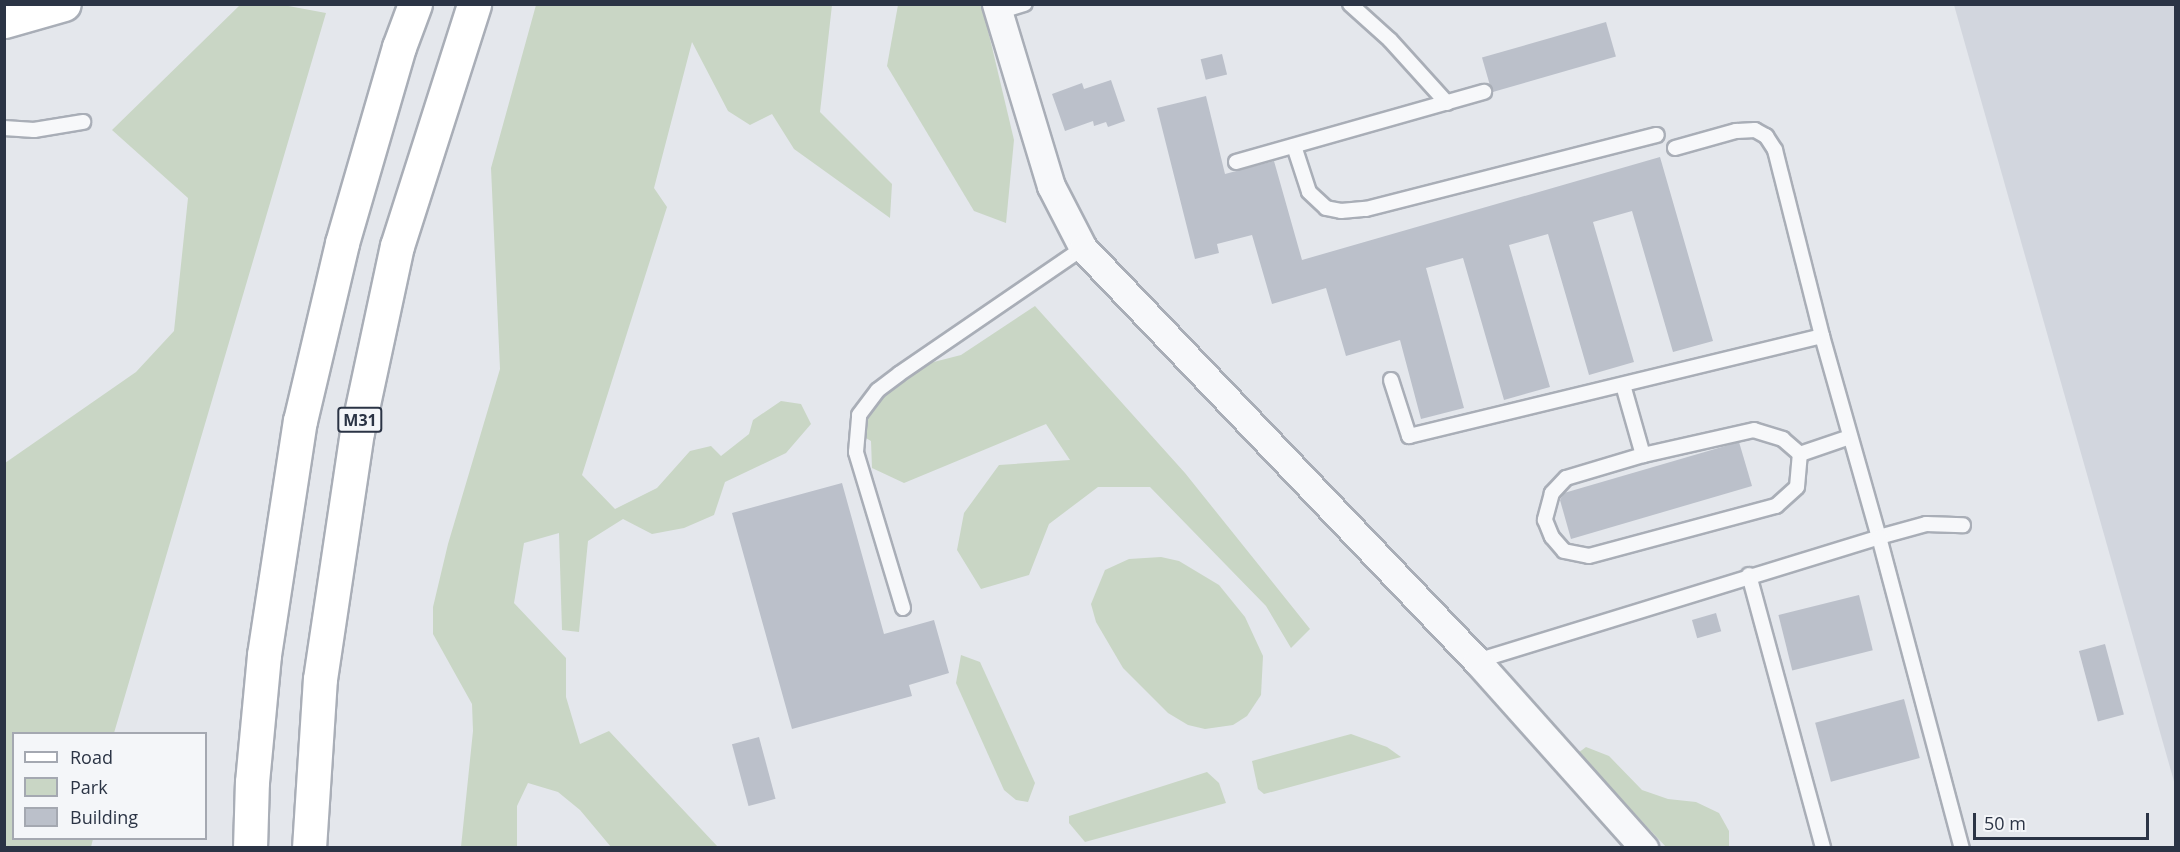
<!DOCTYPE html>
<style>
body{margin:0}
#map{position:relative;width:2180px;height:852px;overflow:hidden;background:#e4e7ec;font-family:"Open Sans",sans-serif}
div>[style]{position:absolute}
.built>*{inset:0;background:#d2d6de}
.green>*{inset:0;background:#c9d6c5}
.building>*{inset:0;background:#bbc0ca;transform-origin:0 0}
.roads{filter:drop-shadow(2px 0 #a9aeb7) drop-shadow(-2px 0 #a9aeb7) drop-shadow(0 2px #a9aeb7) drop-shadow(0 -2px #a9aeb7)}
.service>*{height:14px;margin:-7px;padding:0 7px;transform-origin:7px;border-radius:7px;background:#f7f8fa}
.minor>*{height:27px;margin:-13.5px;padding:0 13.5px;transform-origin:13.5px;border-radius:13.5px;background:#f7f8fa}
.primary>*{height:33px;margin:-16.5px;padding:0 16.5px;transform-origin:16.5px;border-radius:16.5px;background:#fff}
.motorway>*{height:33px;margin:-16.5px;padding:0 16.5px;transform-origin:16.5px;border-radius:16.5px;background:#fff}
span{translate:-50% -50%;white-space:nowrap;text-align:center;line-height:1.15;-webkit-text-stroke:6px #f4f6f9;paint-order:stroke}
.shield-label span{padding:2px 4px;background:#f4f6f9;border:2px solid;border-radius:4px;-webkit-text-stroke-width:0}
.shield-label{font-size:16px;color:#2b3445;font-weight:700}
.frame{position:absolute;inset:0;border:6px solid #2b3445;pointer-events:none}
.legend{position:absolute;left:12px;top:732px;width:195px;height:108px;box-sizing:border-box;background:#f4f6f9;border:2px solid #a4a8b1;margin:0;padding:8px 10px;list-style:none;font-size:18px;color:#2b3445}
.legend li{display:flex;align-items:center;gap:12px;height:30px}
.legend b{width:30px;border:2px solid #a4a8b1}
.scale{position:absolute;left:1973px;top:813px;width:176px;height:27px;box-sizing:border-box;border:3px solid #2b3445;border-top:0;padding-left:8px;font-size:18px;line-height:21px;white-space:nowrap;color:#2b3445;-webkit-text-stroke:4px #f4f6f9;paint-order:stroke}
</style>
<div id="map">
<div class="built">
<div style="clip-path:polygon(1954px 5px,2175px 5px,2175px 785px)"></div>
</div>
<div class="green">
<div style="clip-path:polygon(240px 5px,283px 5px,326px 13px,114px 733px,14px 734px,14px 838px,93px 839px,91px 847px,5px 847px,5px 463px,136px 372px,174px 331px,188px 198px,112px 130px)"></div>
<div style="clip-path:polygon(536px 5px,832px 5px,820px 112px,892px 184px,890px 218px,794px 149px,772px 114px,750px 125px,728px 111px,692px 42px,654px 188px,667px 207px,582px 475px,615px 509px,657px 488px,690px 451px,711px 446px,721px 456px,749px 434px,753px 420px,781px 401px,801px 404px,811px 424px,786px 453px,725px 482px,714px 515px,684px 528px,652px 534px,623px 519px,588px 541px,579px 632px,562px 630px,559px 533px,524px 543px,514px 603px,566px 658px,566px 697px,580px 744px,609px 731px,718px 847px,611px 847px,580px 810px,558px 792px,528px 783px,517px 806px,517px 847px,461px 847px,473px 731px,472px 704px,433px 634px,433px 607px,448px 544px,500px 369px,491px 168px)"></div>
<div style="clip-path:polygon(898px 5px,982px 5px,1014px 140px,1006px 223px,974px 211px,887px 66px)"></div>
<div style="clip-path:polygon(1035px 306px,1185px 473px,1310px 629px,1291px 648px,1266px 606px,1150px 487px,1098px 487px,1049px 524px,1029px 575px,981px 589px,957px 550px,964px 513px,999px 465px,1070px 460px,1046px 424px,904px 483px,872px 468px,871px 441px,859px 434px,878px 397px,922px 365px,961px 355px)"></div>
<div style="clip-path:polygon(1161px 557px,1179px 561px,1219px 585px,1245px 617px,1263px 656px,1261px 695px,1247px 716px,1233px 725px,1205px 729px,1188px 725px,1168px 713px,1123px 668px,1096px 622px,1091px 604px,1105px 570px,1129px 559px)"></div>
<div style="clip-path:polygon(961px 655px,980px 662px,1035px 783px,1028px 802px,1016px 800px,1004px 790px,956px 683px)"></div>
<div style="clip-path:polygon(1351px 734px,1387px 747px,1401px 757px,1264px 794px,1258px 789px,1252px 761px)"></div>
<div style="clip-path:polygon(1586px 747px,1609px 756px,1642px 790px,1668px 799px,1696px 802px,1719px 813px,1729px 831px,1729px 847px,1666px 847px,1578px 753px)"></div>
<div style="clip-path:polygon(1207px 772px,1219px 783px,1226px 803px,1085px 842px,1069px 823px,1069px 816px)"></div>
</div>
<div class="building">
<div style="left:1606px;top:22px;width:36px;height:129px;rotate:74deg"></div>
<div style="left:1222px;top:54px;width:21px;height:22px;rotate:76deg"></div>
<div style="clip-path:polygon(1111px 80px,1125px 121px,1108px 127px,1106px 122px,1094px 126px,1093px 121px,1065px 131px,1052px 94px,1082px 83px,1084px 89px)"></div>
<div style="clip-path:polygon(1206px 96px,1225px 174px,1274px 161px,1302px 260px,1660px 157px,1713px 341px,1673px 352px,1632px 211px,1593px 222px,1634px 362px,1589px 375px,1548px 234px,1509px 245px,1550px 387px,1504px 400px,1463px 258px,1426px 268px,1464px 408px,1421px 419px,1400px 340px,1346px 356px,1326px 288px,1272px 304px,1252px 235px,1217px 244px,1219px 253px,1195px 259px,1157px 108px)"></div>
<div style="clip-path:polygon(1739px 442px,1752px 486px,1571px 539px,1560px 500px,1564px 493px)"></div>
<div style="clip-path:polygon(842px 483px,884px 634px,934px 620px,949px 673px,909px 685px,912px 696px,792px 729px,732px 513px)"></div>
<div style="left:1859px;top:595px;width:57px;height:83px;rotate:76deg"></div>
<div style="left:1716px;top:613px;width:19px;height:25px;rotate:74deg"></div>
<div style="left:2105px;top:644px;width:73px;height:27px;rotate:75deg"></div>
<div style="left:1904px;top:699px;width:61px;height:92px;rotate:75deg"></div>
<div style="left:759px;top:737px;width:64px;height:28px;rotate:75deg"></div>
</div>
<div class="roads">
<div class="service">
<div style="left:1350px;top:4px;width:54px;rotate:42deg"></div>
<div style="left:1390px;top:40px;width:85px;rotate:47.9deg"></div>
<div style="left:998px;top:12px;width:28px;rotate:-17deg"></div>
<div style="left:4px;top:128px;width:30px;rotate:4deg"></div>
<div style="left:34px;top:130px;width:50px;rotate:-9.3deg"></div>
<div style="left:1294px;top:146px;width:48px;rotate:71.9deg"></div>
<div style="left:1309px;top:192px;width:23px;rotate:43deg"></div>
<div style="left:1326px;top:208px;width:15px;rotate:11deg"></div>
<div style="left:1341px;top:211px;width:25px;rotate:-5deg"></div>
<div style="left:1366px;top:209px;width:300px;rotate:-14.3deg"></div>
<div style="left:1675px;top:148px;width:63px;rotate:-15.6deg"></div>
<div style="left:1736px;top:131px;width:19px;rotate:-3deg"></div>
<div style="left:1755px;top:130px;width:13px;rotate:29deg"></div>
<div style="left:1766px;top:136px;width:17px;rotate:57deg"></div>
<div style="left:1775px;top:150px;width:192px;rotate:75.8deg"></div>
<div style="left:1236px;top:162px;width:258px;rotate:-15.8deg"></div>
<div style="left:1391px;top:380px;width:59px;rotate:72.2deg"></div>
<div style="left:1409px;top:436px;width:425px;rotate:-13.6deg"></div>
<div style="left:1822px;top:336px;width:209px;rotate:74.2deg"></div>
<div style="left:1879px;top:537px;width:49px;rotate:-15.5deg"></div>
<div style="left:1926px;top:524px;width:37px;rotate:2deg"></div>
<div style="left:1623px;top:385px;width:73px;rotate:74.1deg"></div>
<div style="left:1800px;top:454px;width:23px;rotate:-139deg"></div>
<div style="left:1783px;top:439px;width:30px;rotate:-163deg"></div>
<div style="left:1754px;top:430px;width:114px;rotate:167.3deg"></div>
<div style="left:1643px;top:455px;width:80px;rotate:163.4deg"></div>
<div style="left:1566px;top:478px;width:21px;rotate:133deg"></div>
<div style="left:1552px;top:493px;width:28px;rotate:105deg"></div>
<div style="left:1545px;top:520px;width:18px;rotate:68deg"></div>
<div style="left:1552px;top:537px;width:18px;rotate:49deg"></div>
<div style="left:1564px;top:551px;width:25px;rotate:11deg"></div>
<div style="left:1589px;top:556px;width:194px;rotate:-15deg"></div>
<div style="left:1776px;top:506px;width:28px;rotate:-42deg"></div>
<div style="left:1797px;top:487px;width:33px;rotate:-85deg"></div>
<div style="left:1800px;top:454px;width:53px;rotate:-18.8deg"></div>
<div style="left:1749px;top:575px;width:283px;rotate:74.8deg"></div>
<div style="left:903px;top:608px;width:163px;rotate:-106.8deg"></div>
<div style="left:856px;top:452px;width:37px;rotate:-85deg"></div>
<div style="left:859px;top:415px;width:31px;rotate:-53deg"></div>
<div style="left:878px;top:390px;width:26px;rotate:-37deg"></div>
<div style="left:899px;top:374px;width:223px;rotate:-34.4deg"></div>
<div style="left:1477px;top:661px;width:421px;rotate:-17.1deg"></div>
<div style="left:1879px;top:537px;width:322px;rotate:75.1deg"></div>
</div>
<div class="minor">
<div style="left:996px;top:4px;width:190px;rotate:73.2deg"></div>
<div style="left:1051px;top:186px;width:70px;rotate:62.7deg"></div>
<div style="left:1083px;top:248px;width:571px;rotate:46.35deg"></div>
<div style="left:1477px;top:661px;width:251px;rotate:48.2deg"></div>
</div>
<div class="primary">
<div style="left:4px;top:21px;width:62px;rotate:-15.8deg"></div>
</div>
<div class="motorway">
<div style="left:250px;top:848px;width:66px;rotate:-88.3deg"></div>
<div style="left:252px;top:782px;width:128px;rotate:-84.6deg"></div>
<div style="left:264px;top:655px;width:237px;rotate:-81.3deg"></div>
<div style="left:300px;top:421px;width:183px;rotate:-76.7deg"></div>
<div style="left:342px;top:243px;width:204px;rotate:-73.8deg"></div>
<div style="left:399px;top:47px;width:46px;rotate:-69.6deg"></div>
<div style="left:309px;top:848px;width:169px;rotate:-86.3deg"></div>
<div style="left:320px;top:679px;width:250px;rotate:-81.5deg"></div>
<div style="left:357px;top:432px;width:190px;rotate:-77.9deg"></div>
<div style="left:397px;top:246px;width:254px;rotate:-72.3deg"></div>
</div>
</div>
<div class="shield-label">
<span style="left:360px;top:420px">M31</span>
</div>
<div class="frame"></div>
<ul class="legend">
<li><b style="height:8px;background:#fff"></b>Road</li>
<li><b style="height:16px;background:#c9d6c5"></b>Park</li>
<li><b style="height:16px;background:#bbc0ca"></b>Building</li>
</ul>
<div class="scale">50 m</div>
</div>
